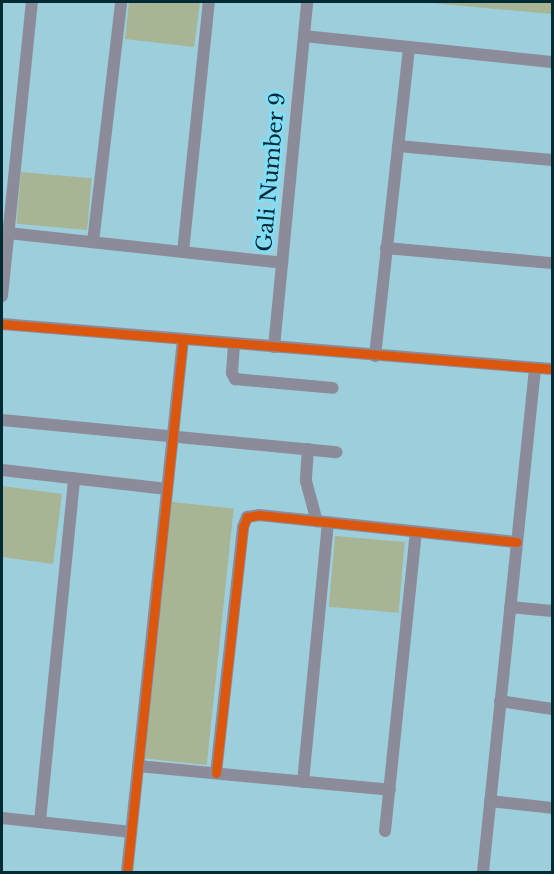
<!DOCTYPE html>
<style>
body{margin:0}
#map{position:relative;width:554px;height:874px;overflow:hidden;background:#9dcedc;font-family:"Libre Baskerville",serif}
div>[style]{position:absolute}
.green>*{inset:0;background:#a7b594;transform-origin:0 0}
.street>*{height:12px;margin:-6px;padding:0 6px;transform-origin:6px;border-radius:6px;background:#8c8b99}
.cycleway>*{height:9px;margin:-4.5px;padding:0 4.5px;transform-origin:4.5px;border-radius:4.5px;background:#dc570e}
span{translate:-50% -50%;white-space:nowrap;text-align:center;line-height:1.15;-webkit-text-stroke:6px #82ddf7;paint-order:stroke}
.street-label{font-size:21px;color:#002a34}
.frame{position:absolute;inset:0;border:3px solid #002a34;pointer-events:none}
</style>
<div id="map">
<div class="green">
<div style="clip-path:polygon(129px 2px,200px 2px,194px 47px,125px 39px)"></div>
<div style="clip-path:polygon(420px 2px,552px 2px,552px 14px)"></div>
<div style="left:21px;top:172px;width:71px;height:52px;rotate:5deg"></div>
<div style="clip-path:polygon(2px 486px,62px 494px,53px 564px,2px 557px)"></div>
<div style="left:172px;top:502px;width:62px;height:258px;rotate:6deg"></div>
<div style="left:335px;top:536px;width:70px;height:71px;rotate:5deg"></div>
</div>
<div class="street">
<div style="left:304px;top:36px;width:249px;rotate:6deg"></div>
<div style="left:398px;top:146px;width:155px;rotate:5.2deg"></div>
<div style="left:8px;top:233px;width:276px;rotate:6.2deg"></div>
<div style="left:93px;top:242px;width:242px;rotate:-83.3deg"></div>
<div style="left:386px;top:248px;width:167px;rotate:5.2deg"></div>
<div style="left:183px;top:252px;width:251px;rotate:-84.1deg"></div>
<div style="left:2px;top:296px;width:296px;rotate:-84.2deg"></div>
<div style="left:2px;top:324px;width:552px;rotate:4.68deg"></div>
<div style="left:234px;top:344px;width:29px;rotate:94deg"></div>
<div style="left:232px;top:373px;width:7px;rotate:63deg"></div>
<div style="left:235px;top:379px;width:98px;rotate:5.2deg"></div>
<div style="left:274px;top:347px;width:347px;rotate:-84.5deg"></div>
<div style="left:375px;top:356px;width:311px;rotate:-83.7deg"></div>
<div style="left:2px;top:420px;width:336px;rotate:5.5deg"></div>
<div style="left:308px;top:449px;width:32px;rotate:94deg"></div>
<div style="left:306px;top:481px;width:42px;rotate:75deg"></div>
<div style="left:2px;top:470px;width:166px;rotate:6.6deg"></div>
<div style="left:510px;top:607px;width:42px;rotate:5.4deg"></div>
<div style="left:500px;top:701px;width:53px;rotate:8.7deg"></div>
<div style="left:138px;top:766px;width:253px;rotate:5.4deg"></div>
<div style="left:216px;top:773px;width:247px;rotate:-83.7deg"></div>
<div style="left:243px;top:527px;width:11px;rotate:-68deg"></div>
<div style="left:247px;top:517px;width:12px;rotate:-9deg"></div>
<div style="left:259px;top:515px;width:259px;rotate:6deg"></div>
<div style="left:303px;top:782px;width:260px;rotate:-84.5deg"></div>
<div style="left:490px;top:801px;width:62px;rotate:6.4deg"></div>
<div style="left:2px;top:818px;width:130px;rotate:6.2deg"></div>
<div style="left:40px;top:821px;width:344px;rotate:-84.3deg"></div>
<div style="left:385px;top:831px;width:301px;rotate:-84.1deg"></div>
<div style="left:127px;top:872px;width:536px;rotate:-84deg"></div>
<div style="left:483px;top:872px;width:506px;rotate:-84.1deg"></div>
</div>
<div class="cycleway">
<div style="left:2px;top:324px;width:552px;rotate:4.68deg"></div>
<div style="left:216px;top:773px;width:247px;rotate:-83.7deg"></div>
<div style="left:243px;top:527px;width:11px;rotate:-68deg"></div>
<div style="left:247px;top:517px;width:12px;rotate:-9deg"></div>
<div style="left:259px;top:515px;width:259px;rotate:6deg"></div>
<div style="left:127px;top:872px;width:536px;rotate:-84deg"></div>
</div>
<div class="street-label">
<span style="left:271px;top:172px;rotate:-85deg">Gali Number 9</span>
</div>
<div class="frame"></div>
</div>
